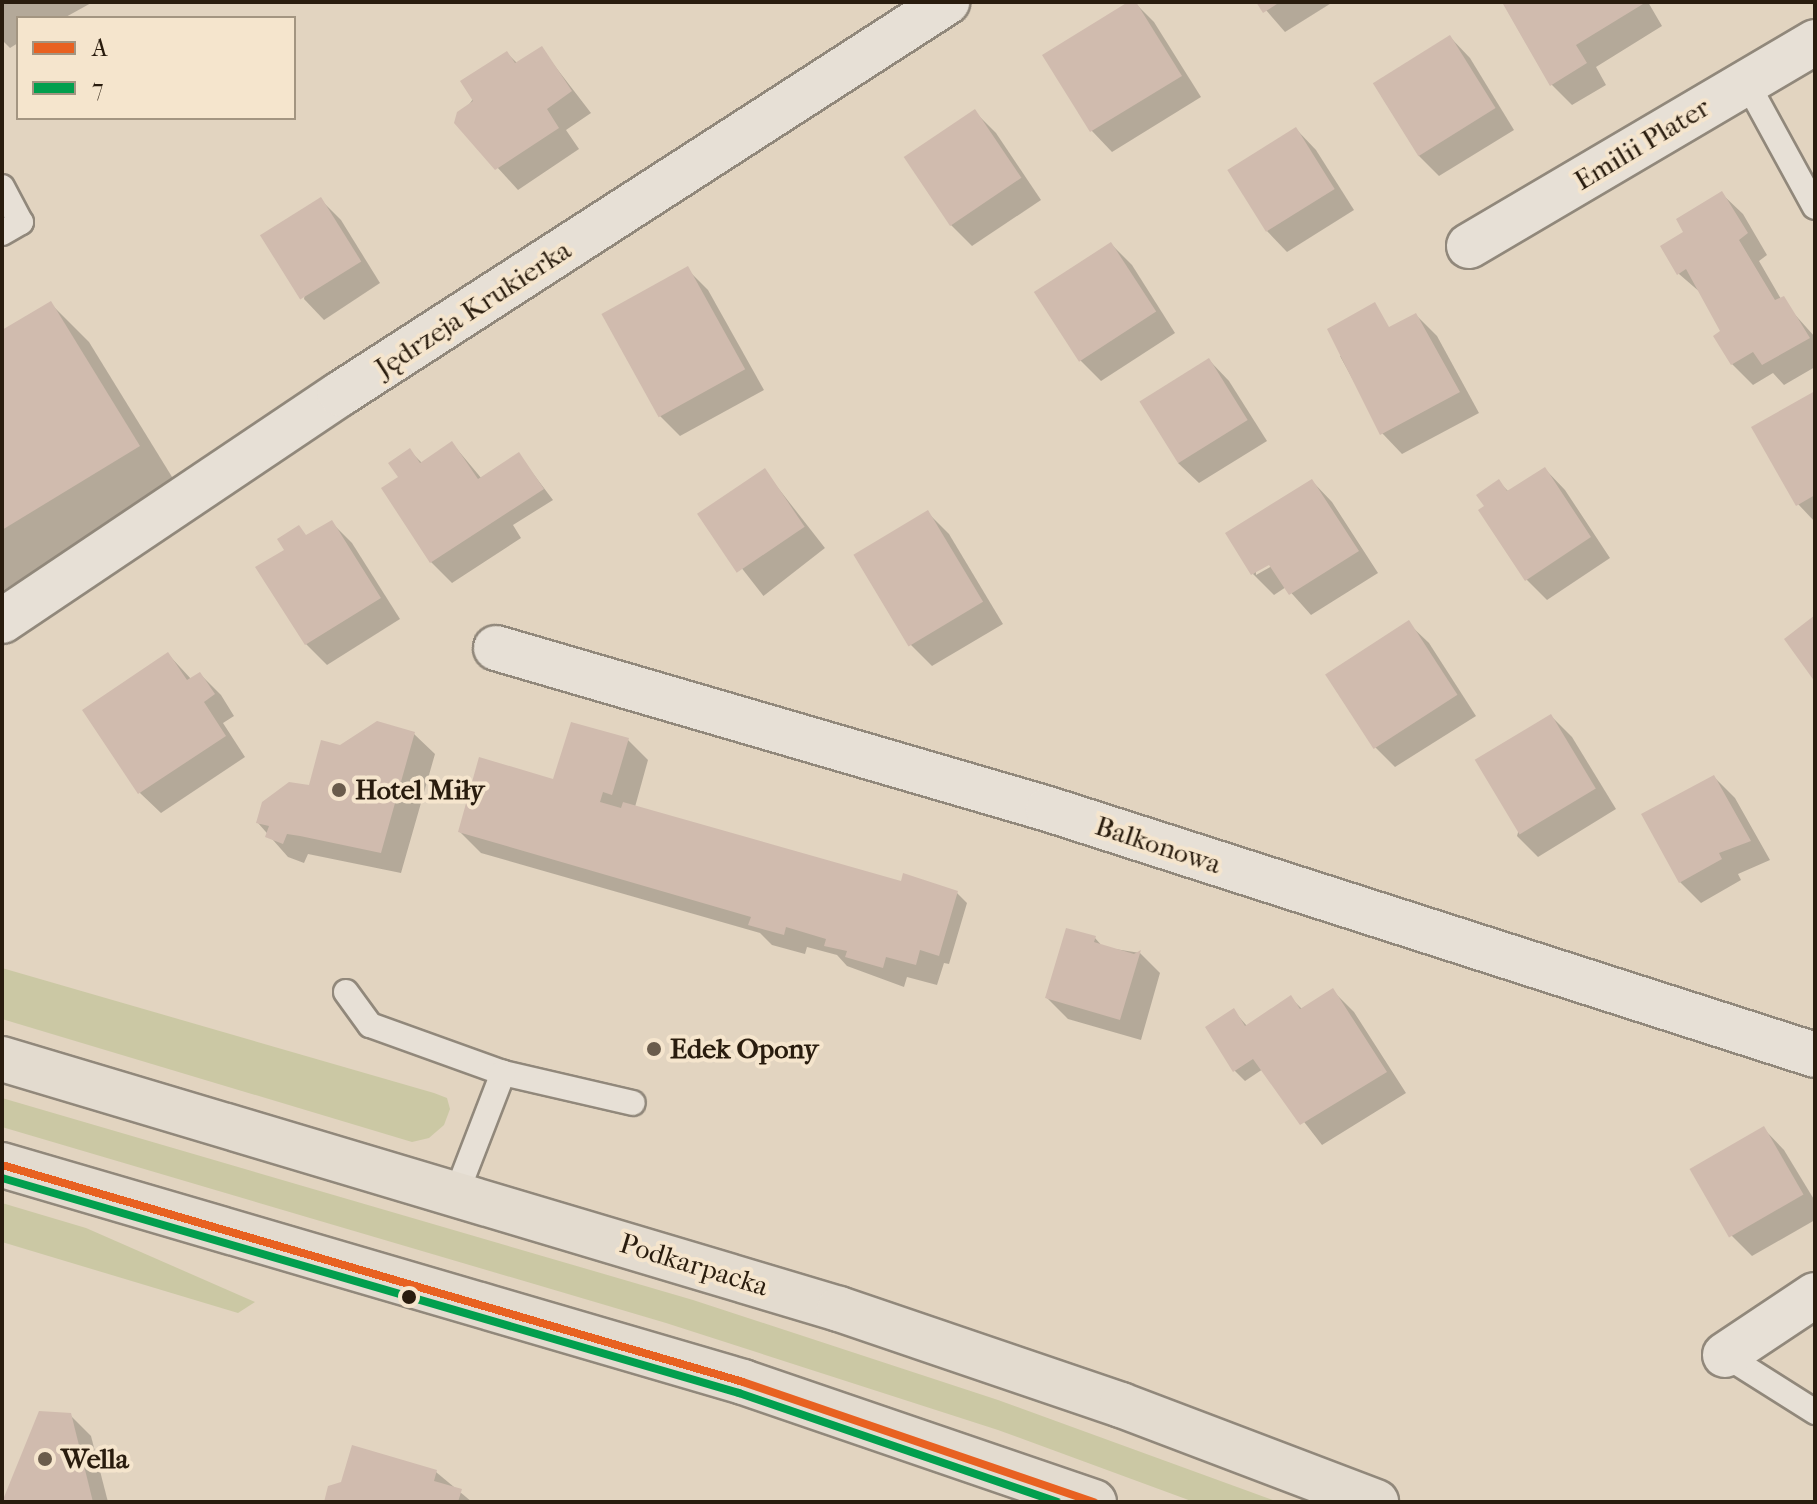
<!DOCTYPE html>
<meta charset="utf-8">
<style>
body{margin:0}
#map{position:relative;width:1817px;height:1504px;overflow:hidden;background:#e2d4c0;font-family:"IM FELL French Canon",serif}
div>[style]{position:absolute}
.green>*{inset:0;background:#cbc8a4}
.shadow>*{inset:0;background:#0003;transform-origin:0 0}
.building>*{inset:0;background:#d0bbae;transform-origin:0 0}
.roads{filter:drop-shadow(2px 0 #91887b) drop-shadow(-2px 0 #91887b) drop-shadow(0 2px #91887b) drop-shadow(0 -2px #91887b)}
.lane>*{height:24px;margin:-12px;padding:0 12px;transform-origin:12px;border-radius:12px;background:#e7e0d6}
.street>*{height:44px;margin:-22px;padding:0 22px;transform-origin:22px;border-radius:22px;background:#e7e0d6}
.primary>*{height:44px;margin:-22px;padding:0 22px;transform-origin:22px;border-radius:22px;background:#e3dbcf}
.bus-1>*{height:8px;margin:-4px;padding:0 4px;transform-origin:4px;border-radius:4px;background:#e86121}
.bus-2>*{height:8px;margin:-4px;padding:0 4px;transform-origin:4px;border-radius:4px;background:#029f4e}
.dots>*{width:22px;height:22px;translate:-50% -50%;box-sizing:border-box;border:4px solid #f5e5cd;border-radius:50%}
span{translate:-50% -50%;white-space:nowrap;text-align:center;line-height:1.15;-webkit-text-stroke:8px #f5e5cd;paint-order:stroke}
.street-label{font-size:28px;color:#291c0e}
.poi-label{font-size:28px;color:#291c0e;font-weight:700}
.left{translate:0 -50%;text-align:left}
.frame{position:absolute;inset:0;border:4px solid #291c0e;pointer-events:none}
.legend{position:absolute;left:16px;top:16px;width:280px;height:104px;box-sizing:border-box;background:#f5e5cd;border:2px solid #a39581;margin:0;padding:10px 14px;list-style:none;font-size:24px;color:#291c0e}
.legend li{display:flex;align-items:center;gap:16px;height:40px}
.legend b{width:40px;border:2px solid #a39581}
</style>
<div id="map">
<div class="green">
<div style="clip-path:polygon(2px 968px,434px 1093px,447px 1098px,450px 1109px,444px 1125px,429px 1138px,412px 1142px,2px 1019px)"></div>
<div style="clip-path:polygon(2px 1098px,693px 1300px,998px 1400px,1278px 1502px,1194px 1502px,998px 1430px,666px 1323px,2px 1127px)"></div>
<div style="clip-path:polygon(2px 1203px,86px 1228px,255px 1302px,238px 1313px,2px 1242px)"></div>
</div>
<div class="shadow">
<div style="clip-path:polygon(2px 2px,93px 2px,64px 18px,18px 18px,18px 43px,10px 48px,2px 40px)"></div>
<div style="clip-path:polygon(1134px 2px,1154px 22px,1201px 97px,1112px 152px,1092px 131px,1045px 56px)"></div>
<div style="clip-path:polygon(1259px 2px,1333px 2px,1285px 32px)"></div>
<div style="clip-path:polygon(1510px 2px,1648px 2px,1662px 26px,1596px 67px,1606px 85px,1572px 105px,1551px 84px)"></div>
<div style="clip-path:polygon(1450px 37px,1470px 58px,1514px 130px,1439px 176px,1418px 155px)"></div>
<div style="clip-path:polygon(541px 48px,591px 113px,566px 130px,579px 149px,518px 190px,456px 122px,507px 53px,518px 64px)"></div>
<div style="clip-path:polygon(975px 112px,996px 133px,1041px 200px,972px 246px,951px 225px)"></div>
<div style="clip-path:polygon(1296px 129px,1316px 150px,1354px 210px,1287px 252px,1267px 231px)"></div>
<div style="clip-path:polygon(1722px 194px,1743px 214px,1767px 255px,1759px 261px,1781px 299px,1815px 337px,1815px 367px,1784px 385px,1773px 373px,1753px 385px,1732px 364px,1723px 331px,1701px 293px,1679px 274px,1686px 232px)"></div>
<div style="clip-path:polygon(321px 200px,341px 220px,380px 283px,324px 320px,304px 299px)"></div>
<div style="clip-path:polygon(1111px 244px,1132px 265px,1175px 333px,1101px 381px,1080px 360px)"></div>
<div style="clip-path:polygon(687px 269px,708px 290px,764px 390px,680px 436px,659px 415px)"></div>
<div style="clip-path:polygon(51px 304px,89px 342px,177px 485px,2px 591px,2px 332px)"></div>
<div style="clip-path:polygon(1416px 315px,1437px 336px,1479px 413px,1402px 454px,1382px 433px,1340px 356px)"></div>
<div style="clip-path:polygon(1209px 360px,1229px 381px,1267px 441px,1199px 483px,1178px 463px)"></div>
<div style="clip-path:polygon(1815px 393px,1815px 522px,1798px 504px)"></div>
<div style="clip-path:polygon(452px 443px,482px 479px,519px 455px,553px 500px,513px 525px,521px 538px,452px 583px,431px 562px,384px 488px,400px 477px,410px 451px,422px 463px)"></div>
<div style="clip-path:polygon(1545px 469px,1565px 490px,1610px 558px,1547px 600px,1526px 579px,1486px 507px,1499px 482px,1509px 492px)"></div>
<div style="left:764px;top:470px;width:99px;height:78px;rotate:52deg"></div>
<div style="clip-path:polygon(evenodd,1312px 481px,1332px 502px,1378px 573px,1311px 615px,1286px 587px,1274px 595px,1253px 574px,1312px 481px,1277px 558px,1279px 562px,1256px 575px,1256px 570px,1277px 558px)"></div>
<div style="clip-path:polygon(928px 513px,949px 534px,1003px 624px,932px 666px,911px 645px)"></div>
<div style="clip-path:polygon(331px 522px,352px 543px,400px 619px,327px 665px,306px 644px,308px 537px)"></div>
<div style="clip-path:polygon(1408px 623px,1429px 643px,1476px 716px,1395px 767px,1374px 746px)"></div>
<div style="clip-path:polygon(168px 654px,192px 680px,200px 674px,221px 695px,234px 716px,223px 723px,245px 757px,161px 813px,140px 793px)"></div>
<div style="clip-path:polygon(1551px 716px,1572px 737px,1616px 809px,1538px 857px,1517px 836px)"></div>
<div style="clip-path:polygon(414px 734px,435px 754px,401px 873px,308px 854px,304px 863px,288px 857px,258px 823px,310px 787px,340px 747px)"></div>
<div style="clip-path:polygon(628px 740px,648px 760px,635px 807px,902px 883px,957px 893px,967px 903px,949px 964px,944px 963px,937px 985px,907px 977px,904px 987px,847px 966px,837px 955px,807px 947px,805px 954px,772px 945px,760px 933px,481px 853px,460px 832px)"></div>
<div style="clip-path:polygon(1714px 777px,1735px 798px,1770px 860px,1738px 874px,1741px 880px,1701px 903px,1680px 882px)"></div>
<div style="clip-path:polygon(1095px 938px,1103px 947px,1140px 953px,1160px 973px,1141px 1040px,1068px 1019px,1047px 998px)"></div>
<div style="clip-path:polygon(1333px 991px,1354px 1012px,1406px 1093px,1322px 1145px,1263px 1069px,1245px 1081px,1235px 1071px,1208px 1028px,1234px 1011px,1247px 1026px,1291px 998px,1303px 1010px)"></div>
<div style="clip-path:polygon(1764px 1129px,1784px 1150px,1815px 1201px,1815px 1220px,1752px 1256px,1731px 1235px)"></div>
<div style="clip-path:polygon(70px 1415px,91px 1436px,108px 1502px,2px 1502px)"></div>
<div style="clip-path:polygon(436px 1472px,472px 1502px,327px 1502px)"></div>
</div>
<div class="building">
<div style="clip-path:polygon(1128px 2px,1136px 2px,1182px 76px,1090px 132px,1042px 55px)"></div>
<div style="clip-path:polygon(1256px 2px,1280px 2px,1263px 13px)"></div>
<div style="clip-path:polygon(1506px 2px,1642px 2px,1643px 4px,1576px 45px,1587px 63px,1550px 86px,1503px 4px)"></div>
<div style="left:1450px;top:35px;width:86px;height:91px;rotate:58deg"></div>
<div style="clip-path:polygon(542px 46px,572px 91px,547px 109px,559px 128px,495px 170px,454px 123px,457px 112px,473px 101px,460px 81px,507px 51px,515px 63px)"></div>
<div style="left:975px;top:109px;width:83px;height:86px;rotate:56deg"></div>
<div style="left:1296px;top:127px;width:73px;height:81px;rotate:58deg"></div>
<div style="clip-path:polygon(1722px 191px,1748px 233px,1739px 240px,1775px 300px,1784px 296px,1810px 338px,1762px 365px,1753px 352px,1731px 365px,1713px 336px,1720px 331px,1686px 269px,1677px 275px,1660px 246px,1683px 232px,1676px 219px)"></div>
<div style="left:321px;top:197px;width:76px;height:72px;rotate:58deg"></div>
<div style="left:1111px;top:242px;width:83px;height:92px;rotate:57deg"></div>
<div style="left:688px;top:266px;width:118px;height:99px;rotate:61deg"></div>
<div style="clip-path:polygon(51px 301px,140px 446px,2px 530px,2px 330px)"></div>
<div style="clip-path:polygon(1375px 302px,1389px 327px,1416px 313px,1460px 392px,1380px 435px,1327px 329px)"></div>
<div style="left:1209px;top:358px;width:73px;height:82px;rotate:58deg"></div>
<div style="clip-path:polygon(1815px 391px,1815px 495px,1796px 506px,1751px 427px)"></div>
<div style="clip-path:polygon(452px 441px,478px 479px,519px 452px,544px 489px,430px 563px,381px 488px,398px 477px,388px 463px,410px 448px,420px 463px)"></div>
<div style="clip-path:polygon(1545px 467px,1591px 537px,1525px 581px,1478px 510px,1484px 506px,1476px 495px,1499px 479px,1507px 491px)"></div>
<div style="left:765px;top:468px;width:71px;height:82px;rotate:56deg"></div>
<div style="clip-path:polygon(1312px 479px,1359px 551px,1289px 595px,1269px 565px,1251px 575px,1225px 533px)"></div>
<div style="left:928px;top:510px;width:107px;height:87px;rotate:59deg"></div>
<div style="clip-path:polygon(332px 520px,381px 598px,305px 645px,255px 567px,284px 550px,277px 539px,299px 525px,306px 535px)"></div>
<div style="clip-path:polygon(1815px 615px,1815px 682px,1784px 639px)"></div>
<div style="left:1409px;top:620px;width:89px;height:100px;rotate:57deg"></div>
<div style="clip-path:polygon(168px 652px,187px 680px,200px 672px,215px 694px,204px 702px,226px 736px,138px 794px,82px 710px)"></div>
<div style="left:1551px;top:714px;width:87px;height:89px;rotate:59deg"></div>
<div style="clip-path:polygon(377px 721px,415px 732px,381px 853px,300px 836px,287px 834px,283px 844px,265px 837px,269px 826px,256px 823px,262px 802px,289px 782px,309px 785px,321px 740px,340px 745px)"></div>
<div style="clip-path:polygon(571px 722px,629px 738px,612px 795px,603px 792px,600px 802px,621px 808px,623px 802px,901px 881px,903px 873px,958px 891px,939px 956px,920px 950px,916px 965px,886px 957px,883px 968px,845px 957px,847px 951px,824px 946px,826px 939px,786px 927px,784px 935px,748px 925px,751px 917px,458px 832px,479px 757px,553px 779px)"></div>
<div style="clip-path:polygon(1714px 775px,1751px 841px,1719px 853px,1722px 859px,1679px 883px,1641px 814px)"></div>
<div style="clip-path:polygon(1066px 928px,1096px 936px,1094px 942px,1134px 954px,1141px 950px,1120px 1020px,1045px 998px)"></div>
<div style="clip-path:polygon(1333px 988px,1387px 1072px,1300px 1125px,1253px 1059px,1233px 1072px,1205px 1027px,1234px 1008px,1245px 1026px,1291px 995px,1300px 1009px)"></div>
<div style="left:1764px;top:1126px;width:79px;height:86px;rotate:60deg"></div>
<div style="clip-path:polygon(39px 1411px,71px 1413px,93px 1502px,2px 1502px)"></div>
<div style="clip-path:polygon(352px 1445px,437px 1470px,434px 1481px,462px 1489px,458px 1502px,324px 1502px,328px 1486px,341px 1482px)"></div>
</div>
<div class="roads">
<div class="lane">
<div style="left:1747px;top:83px;width:141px;rotate:61.3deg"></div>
<div style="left:2px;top:187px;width:40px;rotate:62deg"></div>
<div style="left:21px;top:222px;width:22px;rotate:150deg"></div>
<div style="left:346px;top:992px;width:41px;rotate:54deg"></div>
<div style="left:370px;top:1025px;width:141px;rotate:19.8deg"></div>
<div style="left:503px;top:1073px;width:133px;rotate:13deg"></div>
<div style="left:457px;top:1192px;width:128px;rotate:-68.9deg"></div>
<div style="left:1725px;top:1355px;width:107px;rotate:32.3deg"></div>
</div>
<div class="street">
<div style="left:1469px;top:246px;width:402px;rotate:-30.5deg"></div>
<div style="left:2px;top:621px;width:407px;rotate:-33.9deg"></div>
<div style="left:340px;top:394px;width:723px;rotate:-32.85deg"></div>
<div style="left:496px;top:648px;width:575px;rotate:16.26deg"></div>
<div style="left:1048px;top:809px;width:805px;rotate:17.78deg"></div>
<div style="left:1725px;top:1355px;width:108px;rotate:-33.7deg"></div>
</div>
<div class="primary">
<div style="left:2px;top:1059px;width:874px;rotate:16.63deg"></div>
<div style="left:839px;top:1309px;width:298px;rotate:18.8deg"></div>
<div style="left:1121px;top:1405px;width:273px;rotate:20.8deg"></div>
<div style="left:2px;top:1165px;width:772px;rotate:16.32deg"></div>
<div style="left:743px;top:1382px;width:371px;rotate:18.9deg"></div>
</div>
</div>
<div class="bus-1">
<div style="left:2px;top:1165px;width:772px;rotate:16.32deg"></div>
<div style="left:743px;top:1382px;width:371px;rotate:18.9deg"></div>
</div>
<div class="bus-2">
<div style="left:2px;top:1178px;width:768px;rotate:16.26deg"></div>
<div style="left:739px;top:1393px;width:336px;rotate:18.9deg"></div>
</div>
<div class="dots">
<div style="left:339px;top:790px;background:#6a5c4c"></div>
<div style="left:654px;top:1049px;background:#6a5c4c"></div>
<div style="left:409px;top:1297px;background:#291c0e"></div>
<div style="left:45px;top:1459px;background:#6a5c4c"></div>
</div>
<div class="street-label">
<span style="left:1642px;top:144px;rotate:-31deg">Emilii Plater</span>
<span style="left:473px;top:309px;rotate:-33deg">Jędrzeja Krukierka</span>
<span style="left:1158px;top:845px;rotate:18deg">Balkonowa</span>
<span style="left:694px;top:1265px;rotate:17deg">Podkarpacka</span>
</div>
<div class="poi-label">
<span class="left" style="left:355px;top:790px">Hotel Miły</span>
<span class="left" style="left:670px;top:1049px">Edek Opony</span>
<span class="left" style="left:61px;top:1459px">Wella</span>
</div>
<div class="frame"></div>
<ul class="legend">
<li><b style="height:10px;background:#e86121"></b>A</li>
<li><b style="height:10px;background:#029f4e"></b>7</li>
</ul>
</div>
